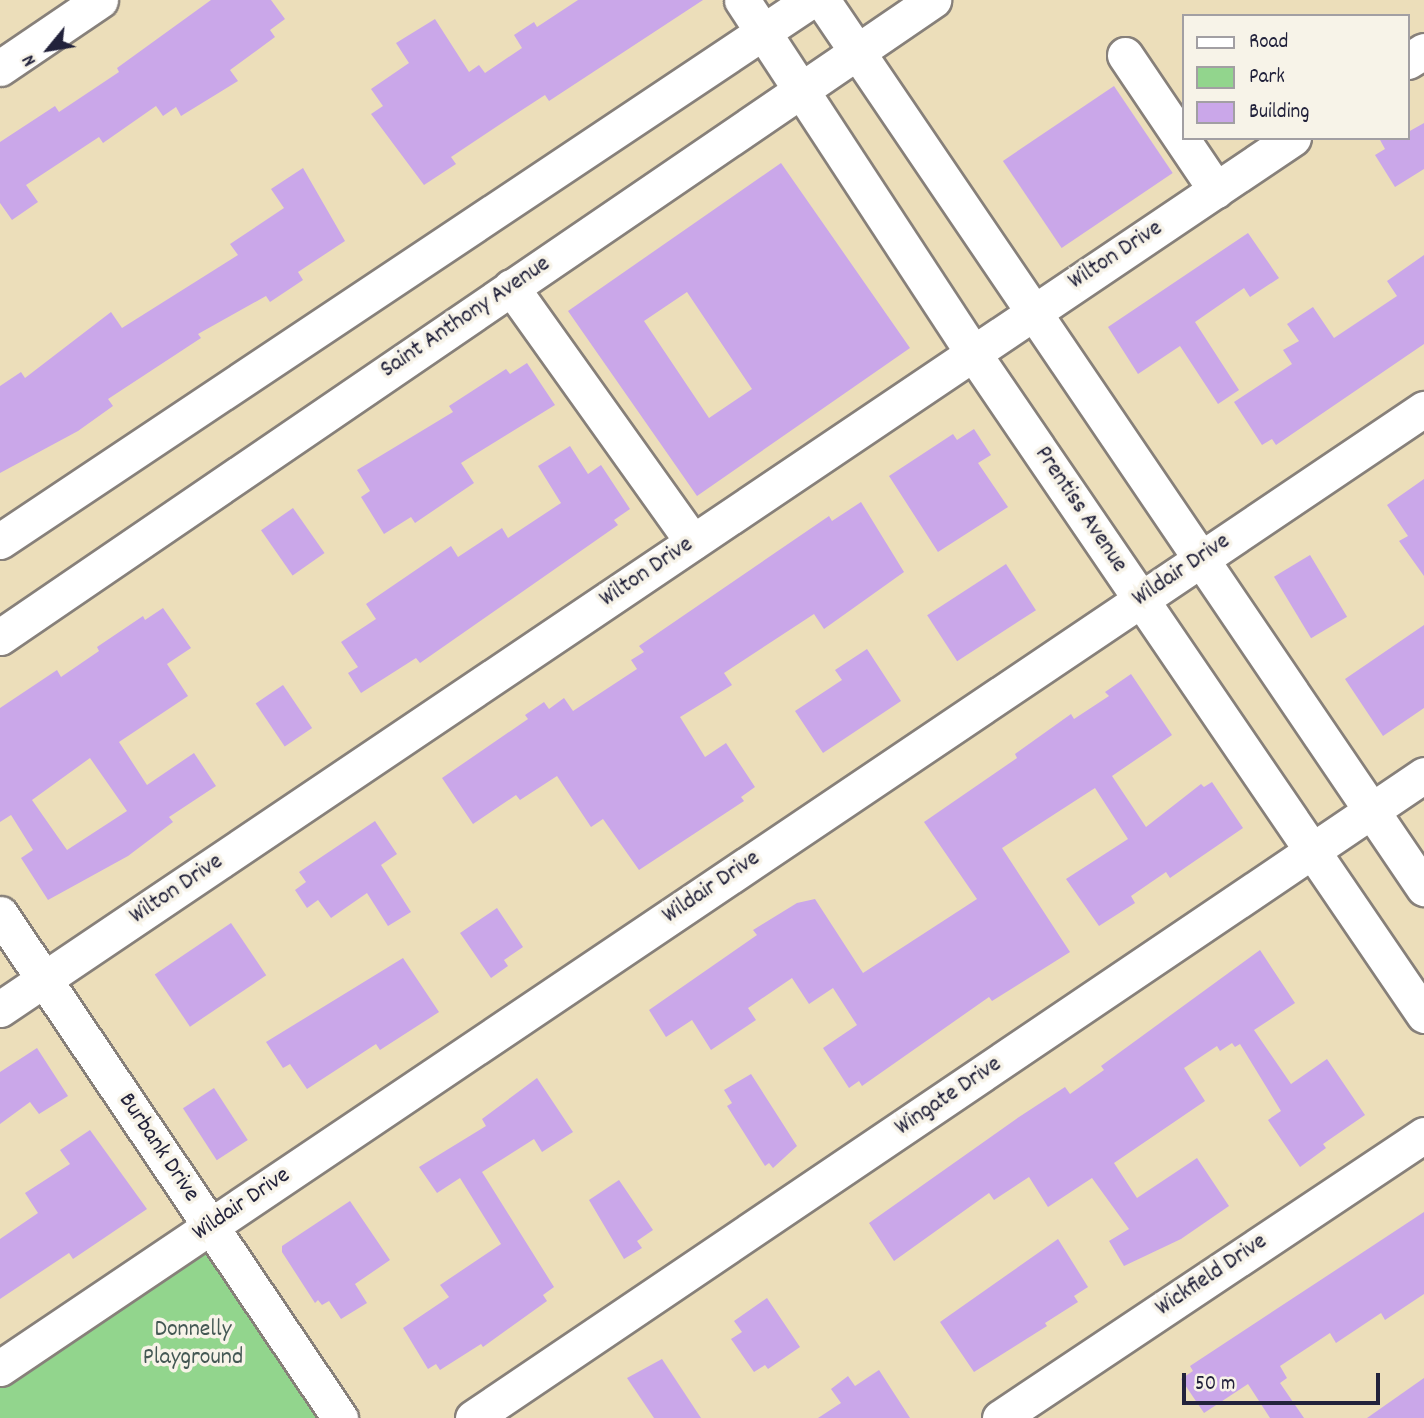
<!DOCTYPE html>
<style>
body{margin:0}
#map{position:relative;width:1424px;height:1418px;overflow:hidden;background:#ecdeba;font-family:Dekko,sans-serif}
div>[style]{position:absolute}
.green>*{inset:0;background:#92d58d}
.building>*{inset:0;background:#caa7e9;transform-origin:0 0}
.roads{filter:drop-shadow(2px 0 #87807a) drop-shadow(-2px 0 #87807a) drop-shadow(0 2px #87807a) drop-shadow(0 -2px #87807a)}
.minor>*{height:35px;margin:-17.5px;padding:0 17.5px;transform-origin:17.5px;border-radius:17.5px;background:#fff}
span{translate:-50% -50%;white-space:nowrap;text-align:center;line-height:1.15;-webkit-text-stroke:7px #f7f3e8;paint-order:stroke}
.street-label{font-size:24px;color:#22223b}
.park-label{font-size:24px;color:#445854}
.legend{position:absolute;left:1182px;top:14px;width:228px;height:126px;box-sizing:border-box;background:#f7f3e8;border:2px solid #a29fa3;margin:0;padding:9px 12px;list-style:none;font-size:21px;color:#22223b}
.legend li{display:flex;align-items:center;gap:14px;height:35px}
.legend b{width:35px;border:2px solid #a29fa3}
.north{position:absolute;left:14px;top:14px;width:70px;height:70px;-webkit-text-stroke:5px #f7f3e8;paint-order:stroke;rotate:240deg;font-size:19px;font-weight:700;line-height:28px;text-align:center;color:#22223b}
.north::after{content:'';display:block;margin:auto;width:24px;height:32px;background:#22223b;clip-path:polygon(50% 0,100% 100%,50% 72%,0 100%)}
.scale{position:absolute;left:1182px;top:1373px;width:198px;height:32px;box-sizing:border-box;border:4px solid #22223b;border-top:0;padding-left:9px;font-size:21px;line-height:24px;white-space:nowrap;color:#22223b;-webkit-text-stroke:5px #f7f3e8;paint-order:stroke}
</style>
<div id="map">
<div class="green">
<div style="clip-path:polygon(213px 1245px,329px 1418px,0 1418px,0 1388px)"></div>
</div>
<div class="building">
<div style="clip-path:polygon(211px 0,271px 0,285px 19px,270px 30px,275px 37px,230px 70px,238px 81px,181px 116px,176px 107px,163px 116px,156px 106px,103px 143px,99px 137px,26px 185px,38px 202px,12px 220px,0 203px,0 142px,55px 106px,59px 112px,119px 72px,117px 68px)"></div>
<div style="clip-path:polygon(578px 0,703px 0,549px 101px,545px 95px,502px 123px,451px 157px,456px 164px,424px 185px,371px 114px,383px 106px,371px 89px,409px 63px,396px 43px,435px 19px,469px 72px,479px 65px,485px 73px,522px 48px,514px 35px,534px 22px,537px 27px)"></div>
<div style="left:1114px;top:86px;width:105px;height:134px;rotate:56deg"></div>
<div style="clip-path:polygon(1424px 123px,1424px 169px,1395px 187px,1375px 155px,1385px 149px,1379px 138px,1408px 138px,1408px 132px)"></div>
<div style="clip-path:polygon(evenodd,781px 163px,910px 348px,697px 496px,568px 311px,781px 163px,687px 292px,752px 389px,709px 418px,644px 321px,687px 292px)"></div>
<div style="clip-path:polygon(303px 168px,345px 241px,298px 272px,303px 280px,270px 302px,266px 296px,198px 334px,201px 338px,108px 399px,113px 406px,78px 431px,0 473px,0 386px,21px 372px,25px 378px,111px 312px,122px 328px,238px 255px,230px 244px,284px 208px,271px 189px)"></div>
<div style="clip-path:polygon(1248px 233px,1279px 278px,1250px 297px,1244px 288px,1195px 322px,1239px 390px,1218px 404px,1180px 346px,1138px 374px,1108px 327px)"></div>
<div style="clip-path:polygon(1424px 255px,1424px 344px,1276px 445px,1272px 439px,1262px 445px,1234px 402px,1292px 364px,1283px 350px,1299px 341px,1287px 324px,1313px 307px,1334px 338px,1397px 296px,1387px 281px)"></div>
<div style="clip-path:polygon(527px 363px,555px 405px,461px 463px,474px 483px,415px 523px,411px 517px,384px 534px,361px 497px,370px 491px,357px 470px,453px 412px,449px 406px,506px 369px,510px 374px)"></div>
<div style="clip-path:polygon(974px 429px,991px 455px,978px 463px,1008px 507px,938px 552px,889px 476px,953px 434px,957px 440px)"></div>
<div style="clip-path:polygon(570px 446px,588px 474px,601px 465px,630px 509px,614px 520px,618px 525px,420px 663px,416px 658px,361px 693px,348px 673px,358px 667px,341px 642px,376px 619px,366px 604px,451px 546px,458px 557px,502px 528px,508px 538px,561px 503px,538px 466px)"></div>
<div style="clip-path:polygon(1424px 479px,1424px 576px,1399px 541px,1408px 536px,1387px 505px)"></div>
<div style="clip-path:polygon(861px 502px,904px 572px,824px 629px,814px 614px,724px 673px,732px 685px,680px 717px,705px 757px,726px 743px,755px 787px,741px 797px,744px 801px,639px 870px,603px 819px,591px 827px,557px 776px,520px 800px,516px 795px,473px 824px,442px 778px,528px 719px,525px 715px,544px 702px,549px 709px,564px 698px,573px 711px,637px 669px,631px 660px,644px 652px,639px 646px,829px 516px,832px 521px)"></div>
<div style="left:293px;top:508px;width:55px;height:39px;rotate:55deg"></div>
<div style="left:1310px;top:555px;width:72px;height:42px;rotate:59deg"></div>
<div style="left:1006px;top:564px;width:55px;height:94px;rotate:57deg"></div>
<div style="clip-path:polygon(evenodd,163px 608px,191px 648px,167px 664px,188px 696px,119px 742px,147px 785px,194px 753px,216px 786px,169px 817px,173px 822px,128px 856px,48px 900px,21px 858px,33px 850px,11px 815px,0 822px,0 708px,57px 670px,61px 677px,99px 651px,97px 647px,143px 616px,145px 620px,163px 608px,90px 758px,127px 811px,67px 850px,32px 800px,90px 758px)"></div>
<div style="clip-path:polygon(1424px 625px,1424px 708px,1383px 736px,1345px 679px)"></div>
<div style="clip-path:polygon(867px 649px,901px 701px,823px 753px,795px 711px,842px 680px,835px 670px)"></div>
<div style="clip-path:polygon(1131px 674px,1172px 735px,1112px 776px,1146px 827px,1201px 784px,1204px 787px,1212px 782px,1243px 828px,1170px 878px,1166px 872px,1131px 896px,1135px 903px,1099px 926px,1066px 879px,1128px 839px,1095px 788px,1002px 848px,1070px 952px,992px 1001px,989px 997px,862px 1086px,859px 1081px,849px 1088px,823px 1048px,857px 1025px,833px 988px,809px 1004px,792px 978px,748px 1008px,756px 1020px,711px 1050px,692px 1020px,666px 1037px,649px 1010px,757px 935px,753px 930px,797px 903px,815px 899px,863px 973px,977px 899px,924px 822px,1017px 758px,1015px 754px,1071px 714px,1074px 719px,1109px 696px,1105px 692px)"></div>
<div style="left:283px;top:685px;width:52px;height:33px;rotate:56deg"></div>
<div style="clip-path:polygon(375px 821px,397px 854px,381px 865px,411px 912px,388px 926px,367px 893px,331px 918px,318px 900px,307px 908px,295px 890px,306px 882px,299px 872px)"></div>
<div style="clip-path:polygon(497px 908px,523px 947px,504px 960px,508px 966px,491px 978px,460px 933px)"></div>
<div style="left:231px;top:923px;width:63px;height:92px;rotate:56deg"></div>
<div style="clip-path:polygon(1260px 950px,1295px 1003px,1254px 1030px,1291px 1084px,1327px 1059px,1365px 1115px,1323px 1144px,1326px 1148px,1300px 1167px,1268px 1120px,1281px 1111px,1240px 1044px,1235px 1047px,1232px 1043px,1220px 1051px,1217px 1046px,1184px 1068px,1205px 1101px,1114px 1163px,1137px 1198px,1197px 1158px,1229px 1206px,1181px 1239px,1124px 1266px,1109px 1241px,1129px 1229px,1092px 1178px,1048px 1207px,1029px 1177px,994px 1200px,989px 1193px,894px 1261px,869px 1223px,1019px 1117px,1065px 1087px,1070px 1094px,1104px 1070px,1101px 1066px)"></div>
<div style="clip-path:polygon(403px 958px,439px 1012px,380px 1050px,376px 1044px,307px 1089px,290px 1064px,283px 1068px,266px 1042px)"></div>
<div style="clip-path:polygon(37px 1048px,68px 1096px,39px 1114px,30px 1102px,0 1124px,0 1072px)"></div>
<div style="clip-path:polygon(751px 1074px,797px 1146px,773px 1168px,769px 1163px,765px 1166px,727px 1106px,732px 1103px,724px 1090px)"></div>
<div style="clip-path:polygon(537px 1078px,573px 1132px,542px 1152px,534px 1139px,482px 1172px,554px 1287px,543px 1295px,547px 1301px,483px 1347px,481px 1344px,440px 1370px,436px 1364px,428px 1369px,403px 1328px,449px 1297px,440px 1285px,501px 1244px,460px 1178px,437px 1193px,419px 1167px,486px 1126px,482px 1119px)"></div>
<div style="left:214px;top:1088px;width:62px;height:37px;rotate:57deg"></div>
<div style="clip-path:polygon(90px 1130px,147px 1209px,73px 1259px,69px 1253px,0 1299px,0 1239px,38px 1213px,25px 1193px,70px 1164px,60px 1150px)"></div>
<div style="clip-path:polygon(619px 1180px,653px 1230px,637px 1241px,642px 1248px,624px 1259px,589px 1200px)"></div>
<div style="clip-path:polygon(350px 1201px,390px 1260px,355px 1284px,367px 1303px,341px 1319px,329px 1301px,322px 1305px,318px 1300px,315px 1303px,282px 1252px,282px 1246px)"></div>
<div style="clip-path:polygon(1424px 1212px,1424px 1294px,1385px 1320px,1381px 1313px,1336px 1343px,1330px 1333px,1280px 1366px,1287px 1378px,1280px 1383px,1304px 1418px,1270px 1418px,1248px 1384px,1204px 1413px,1181px 1379px,1193px 1371px,1190px 1366px)"></div>
<div style="clip-path:polygon(1058px 1239px,1088px 1287px,1074px 1296px,1078px 1302px,1045px 1323px,1047px 1326px,974px 1372px,940px 1322px)"></div>
<div style="clip-path:polygon(767px 1298px,800px 1347px,768px 1369px,765px 1365px,754px 1372px,731px 1339px,742px 1332px,734px 1321px)"></div>
<div style="clip-path:polygon(662px 1359px,701px 1418px,654px 1418px,627px 1378px)"></div>
<div style="clip-path:polygon(879px 1370px,910px 1418px,818px 1418px,841px 1403px,831px 1389px,848px 1376px,855px 1386px)"></div>
<div style="clip-path:polygon(1424px 1378px,1424px 1418px,1367px 1418px)"></div>
</div>
<div class="roads">
<div class="minor">
<div style="left:742px;top:0;width:422px;rotate:56.8deg"></div>
<div style="left:973px;top:353px;width:801px;rotate:55.73deg"></div>
<div style="left:822px;top:0;width:1073px;rotate:55.87deg"></div>
<div style="left:1125px;top:55px;width:163px;rotate:56deg"></div>
<div style="left:1408px;top:61px;width:19px;rotate:-32deg"></div>
<div style="left:0;top:68px;width:121px;rotate:-34.2deg"></div>
<div style="left:511px;top:287px;width:313px;rotate:54.5deg"></div>
<div style="left:0;top:541px;width:975px;rotate:-33.71deg"></div>
<div style="left:0;top:637px;width:1130px;rotate:-34.32deg"></div>
<div style="left:0;top:914px;width:608px;rotate:56deg"></div>
<div style="left:0;top:1009px;width:1559px;rotate:-33.97deg"></div>
<div style="left:0;top:1368px;width:1717px;rotate:-33.96deg"></div>
<div style="left:473px;top:1418px;width:1148px;rotate:-34.06deg"></div>
<div style="left:1000px;top:1418px;width:510px;rotate:-33.72deg"></div>
</div>
</div>
<div class="street-label">
<span style="left:1116px;top:256px;rotate:-33deg">Wilton Drive</span>
<span style="left:466px;top:318px;rotate:-34deg">Saint Anthony Avenue</span>
<span style="left:1080px;top:510px;rotate:56deg">Prentiss Avenue</span>
<span style="left:1182px;top:571px;rotate:-34deg">Wildair Drive</span>
<span style="left:647px;top:573px;rotate:-34deg">Wilton Drive</span>
<span style="left:712px;top:888px;rotate:-34deg">Wildair Drive</span>
<span style="left:177px;top:890px;rotate:-34deg">Wilton Drive</span>
<span style="left:949px;top:1097px;rotate:-34deg">Wingate Drive</span>
<span style="left:158px;top:1148px;rotate:56deg">Burbank Drive</span>
<span style="left:242px;top:1205px;rotate:-34deg">Wildair Drive</span>
<span style="left:1212px;top:1276px;rotate:-34deg">Wickfield Drive</span>
</div>
<div class="park-label">
<span style="left:193px;top:1345px">Donnelly<br>Playground</span>
</div>
<ul class="legend">
<li><b style="height:9px;background:#fff"></b>Road</li>
<li><b style="height:19px;background:#92d58d"></b>Park</li>
<li><b style="height:19px;background:#caa7e9"></b>Building</li>
</ul>
<div class="north">N</div>
<div class="scale">50 m</div>
</div>
